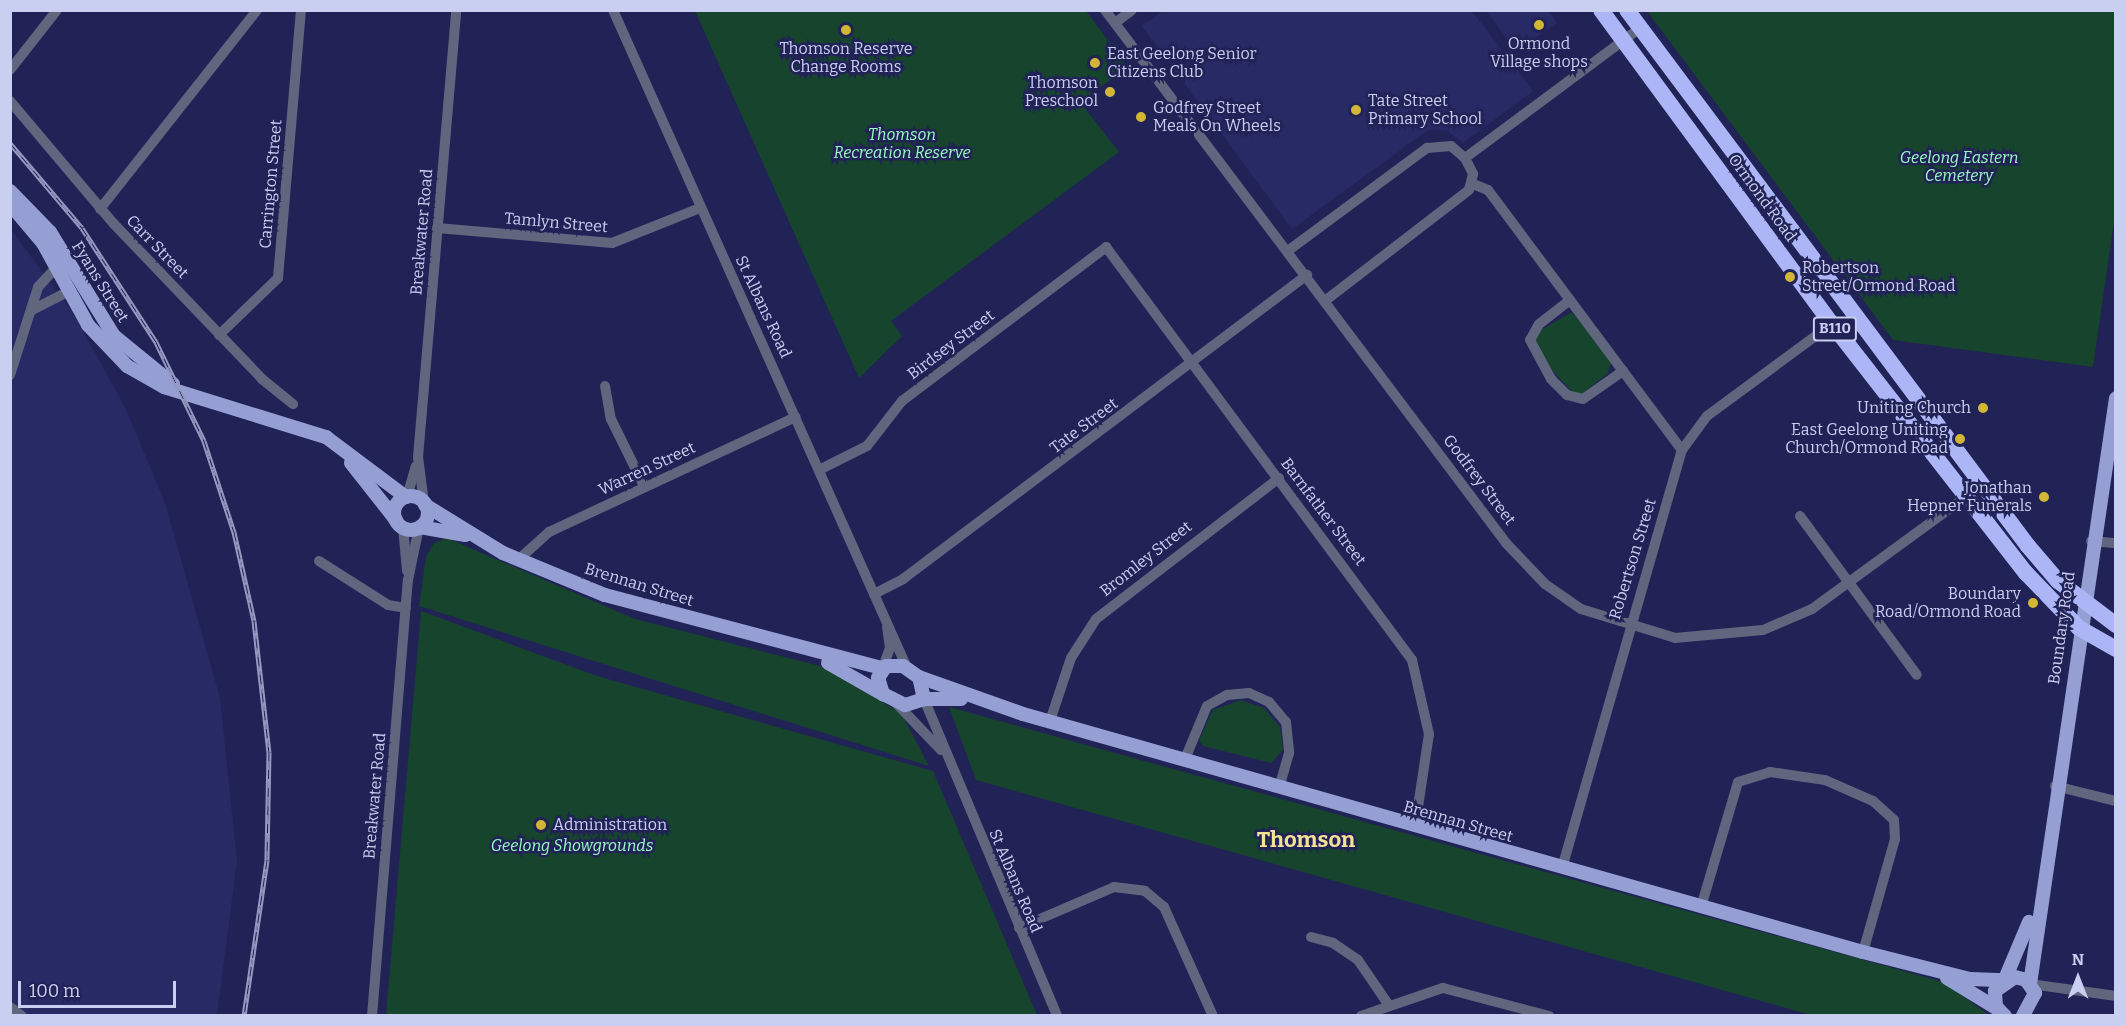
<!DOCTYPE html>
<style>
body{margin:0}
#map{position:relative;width:2126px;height:1026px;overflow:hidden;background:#212357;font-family:Bitter,serif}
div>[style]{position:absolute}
.built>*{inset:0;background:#272a65}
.green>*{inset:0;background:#17442c}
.minor>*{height:10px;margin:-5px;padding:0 5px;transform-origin:5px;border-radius:5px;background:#61667f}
.major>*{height:14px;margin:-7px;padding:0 7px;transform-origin:7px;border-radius:7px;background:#969fd4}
.major>.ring{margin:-7px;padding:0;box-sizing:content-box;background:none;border:14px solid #969fd4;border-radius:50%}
.highway>*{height:16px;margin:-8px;padding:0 8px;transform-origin:8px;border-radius:8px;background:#acb6f6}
.rail>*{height:5px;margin-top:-2.5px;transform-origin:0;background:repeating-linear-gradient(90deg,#212357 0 9px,#959ac1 0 18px);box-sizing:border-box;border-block:2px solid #959ac1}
.dots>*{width:16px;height:16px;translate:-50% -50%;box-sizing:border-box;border:3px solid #212357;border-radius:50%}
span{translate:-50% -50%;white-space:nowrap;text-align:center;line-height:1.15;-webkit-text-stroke:5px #212357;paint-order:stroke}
.shield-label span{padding:2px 4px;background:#212357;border:2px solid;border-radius:4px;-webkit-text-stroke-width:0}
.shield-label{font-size:15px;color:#c9cff0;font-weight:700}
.poi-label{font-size:16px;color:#c9cff0}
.left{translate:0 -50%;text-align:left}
.right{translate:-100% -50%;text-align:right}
.park-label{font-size:16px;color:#9afbc1;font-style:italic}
.street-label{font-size:16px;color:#c9cff0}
.district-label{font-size:22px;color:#f4e294;font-weight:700}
.frame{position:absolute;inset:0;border:12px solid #c9cff0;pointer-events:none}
.north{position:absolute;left:2048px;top:948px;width:60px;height:60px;-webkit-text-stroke:4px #212357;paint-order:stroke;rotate:0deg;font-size:16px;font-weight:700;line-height:24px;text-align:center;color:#c9cff0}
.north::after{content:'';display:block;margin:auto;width:21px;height:27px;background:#c9cff0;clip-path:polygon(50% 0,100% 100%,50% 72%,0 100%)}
.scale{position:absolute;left:18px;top:981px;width:158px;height:27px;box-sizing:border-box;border:3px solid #c9cff0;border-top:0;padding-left:8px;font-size:18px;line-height:21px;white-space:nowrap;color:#c9cff0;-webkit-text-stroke:4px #212357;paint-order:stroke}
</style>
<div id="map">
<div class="built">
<div style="clip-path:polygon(1163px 11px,1472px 11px,1533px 91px,1463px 143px,1446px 130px,1428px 130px,1292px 229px,1142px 26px)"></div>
<div style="clip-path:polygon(1486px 11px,1549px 11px,1557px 23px,1516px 51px)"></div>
<div style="clip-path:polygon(10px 228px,72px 312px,125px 407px,165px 503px,220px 698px,237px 861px,217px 1015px,11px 1015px)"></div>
</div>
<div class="green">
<div style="clip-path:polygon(695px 11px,1086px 11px,1128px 67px,1080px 102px,1119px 152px,891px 321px,902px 336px,859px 378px)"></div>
<div style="clip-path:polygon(1647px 11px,2115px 11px,2115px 214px,2093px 367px,1893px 340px)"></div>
<div style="clip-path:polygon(1572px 312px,1611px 362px,1608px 373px,1582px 394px,1572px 392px,1551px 369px,1535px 341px,1536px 333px)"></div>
<div style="clip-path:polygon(447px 538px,635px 619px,820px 666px,901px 713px,929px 766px,419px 606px,426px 557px,434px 543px)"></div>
<div style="clip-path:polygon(421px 611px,597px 676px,933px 771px,1037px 1015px,386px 1015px)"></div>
<div style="clip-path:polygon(1241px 700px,1264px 708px,1280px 727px,1283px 750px,1271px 763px,1203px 746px,1199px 740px,1213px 710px)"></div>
<div style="clip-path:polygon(949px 707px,1943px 982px,1989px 1015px,1811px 1015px,976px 780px)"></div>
</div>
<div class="minor">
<div style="left:613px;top:10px;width:721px;rotate:65.92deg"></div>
<div style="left:1105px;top:10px;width:667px;rotate:53.04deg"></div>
<div style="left:1506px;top:543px;width:57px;rotate:46.4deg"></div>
<div style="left:1545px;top:584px;width:44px;rotate:34.8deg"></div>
<div style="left:1581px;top:609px;width:98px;rotate:17.1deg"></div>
<div style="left:1675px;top:638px;width:88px;rotate:-5.2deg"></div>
<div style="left:1763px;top:630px;width:53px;rotate:-23.2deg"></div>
<div style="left:1812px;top:609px;width:192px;rotate:-36.1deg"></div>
<div style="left:1115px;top:23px;width:21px;rotate:-37deg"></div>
<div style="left:10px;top:70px;width:76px;rotate:-51.9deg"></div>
<div style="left:10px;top:101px;width:161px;rotate:49.8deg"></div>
<div style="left:114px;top:224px;width:214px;rotate:46.3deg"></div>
<div style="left:262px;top:379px;width:40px;rotate:39deg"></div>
<div style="left:1465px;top:158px;width:218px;rotate:-36.6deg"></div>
<div style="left:1473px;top:184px;width:16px;rotate:22deg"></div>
<div style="left:1488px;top:190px;width:324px;rotate:53.3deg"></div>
<div style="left:100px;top:209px;width:253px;rotate:-51.7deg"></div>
<div style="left:437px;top:228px;width:176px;rotate:4.9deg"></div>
<div style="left:612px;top:243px;width:95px;rotate:-21.7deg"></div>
<div style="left:1289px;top:250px;width:172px;rotate:-36.5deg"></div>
<div style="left:1427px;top:148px;width:24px;rotate:-5deg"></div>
<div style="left:1451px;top:146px;width:18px;rotate:41deg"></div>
<div style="left:1465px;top:158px;width:18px;rotate:63deg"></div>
<div style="left:1473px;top:174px;width:16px;rotate:104deg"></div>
<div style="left:1469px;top:190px;width:180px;rotate:142.4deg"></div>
<div style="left:1570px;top:300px;width:39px;rotate:142deg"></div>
<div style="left:1539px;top:324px;width:18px;rotate:119deg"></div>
<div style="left:1530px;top:340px;width:44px;rotate:61.7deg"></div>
<div style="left:1551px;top:379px;width:23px;rotate:45deg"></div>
<div style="left:1567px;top:395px;width:16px;rotate:14deg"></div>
<div style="left:1583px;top:399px;width:49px;rotate:-35deg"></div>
<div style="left:34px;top:309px;width:37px;rotate:-27deg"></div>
<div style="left:219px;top:335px;width:82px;rotate:-44deg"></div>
<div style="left:278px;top:278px;width:269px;rotate:-85.1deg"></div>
<div style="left:10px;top:375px;width:92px;rotate:-72.3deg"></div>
<div style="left:38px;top:287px;width:26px;rotate:-47deg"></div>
<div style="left:605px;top:386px;width:34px;rotate:80deg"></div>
<div style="left:611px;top:419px;width:75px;rotate:63.8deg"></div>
<div style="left:819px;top:470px;width:54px;rotate:-26.6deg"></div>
<div style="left:867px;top:446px;width:57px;rotate:-52.1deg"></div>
<div style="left:902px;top:401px;width:256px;rotate:-37deg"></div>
<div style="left:1106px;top:247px;width:514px;rotate:53.46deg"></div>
<div style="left:1412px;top:660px;width:76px;rotate:77.1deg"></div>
<div style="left:1429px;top:734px;width:94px;rotate:98.6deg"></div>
<div style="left:407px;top:497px;width:32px;rotate:-74deg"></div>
<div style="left:424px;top:503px;width:46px;rotate:-97.4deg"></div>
<div style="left:418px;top:457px;width:449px;rotate:-85.1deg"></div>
<div style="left:1800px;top:516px;width:197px;rotate:53.7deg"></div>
<div style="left:403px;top:527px;width:44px;rotate:84.8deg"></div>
<div style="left:2091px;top:541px;width:25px;rotate:5deg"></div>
<div style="left:518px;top:560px;width:42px;rotate:-42.1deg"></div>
<div style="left:549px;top:532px;width:272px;rotate:-25deg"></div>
<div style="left:319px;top:561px;width:82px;rotate:32.5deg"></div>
<div style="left:388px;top:605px;width:18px;rotate:9deg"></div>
<div style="left:874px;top:594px;width:33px;rotate:-27deg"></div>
<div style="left:903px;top:579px;width:506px;rotate:-36.96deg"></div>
<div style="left:883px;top:667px;width:20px;rotate:-70deg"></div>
<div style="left:890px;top:648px;width:21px;rotate:-98deg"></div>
<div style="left:924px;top:699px;width:344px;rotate:67.2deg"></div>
<div style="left:896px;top:703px;width:65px;rotate:46.2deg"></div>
<div style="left:1050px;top:721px;width:66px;rotate:-71.6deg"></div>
<div style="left:1071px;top:658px;width:46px;rotate:-57.3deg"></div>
<div style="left:1096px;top:619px;width:231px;rotate:-37.6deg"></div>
<div style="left:1185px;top:759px;width:57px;rotate:-67.5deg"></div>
<div style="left:1207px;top:706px;width:23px;rotate:-29deg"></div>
<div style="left:1227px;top:695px;width:22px;rotate:-5deg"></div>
<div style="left:1249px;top:693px;width:22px;rotate:24deg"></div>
<div style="left:1269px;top:702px;width:26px;rotate:50deg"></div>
<div style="left:1286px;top:722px;width:31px;rotate:84deg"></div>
<div style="left:1289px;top:753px;width:36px;rotate:106deg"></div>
<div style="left:2055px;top:786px;width:63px;rotate:13.8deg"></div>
<div style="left:1562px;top:868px;width:435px;rotate:-74deg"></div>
<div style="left:1682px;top:450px;width:42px;rotate:-53.7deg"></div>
<div style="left:1707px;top:416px;width:155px;rotate:-36.4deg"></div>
<div style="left:1701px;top:907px;width:130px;rotate:-73.5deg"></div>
<div style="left:1738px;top:782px;width:34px;rotate:-17deg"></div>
<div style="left:1770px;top:772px;width:56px;rotate:8.3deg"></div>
<div style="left:1825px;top:780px;width:52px;rotate:23.6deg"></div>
<div style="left:1873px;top:801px;width:28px;rotate:42deg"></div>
<div style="left:1894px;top:820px;width:19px;rotate:87deg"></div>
<div style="left:1895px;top:839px;width:117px;rotate:105.8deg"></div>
<div style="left:1019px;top:928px;width:103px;rotate:-23.3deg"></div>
<div style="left:1114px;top:887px;width:31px;rotate:7deg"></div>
<div style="left:1145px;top:891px;width:25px;rotate:40deg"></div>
<div style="left:1164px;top:907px;width:120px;rotate:65.8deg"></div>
<div style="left:1311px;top:937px;width:23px;rotate:15deg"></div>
<div style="left:1333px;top:943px;width:30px;rotate:34deg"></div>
<div style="left:1358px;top:960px;width:53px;rotate:55.7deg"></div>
<div style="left:2030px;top:984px;width:87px;rotate:7.9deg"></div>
<div style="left:10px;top:1007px;width:15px;rotate:37deg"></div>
<div style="left:372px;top:1016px;width:437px;rotate:-85.3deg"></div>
<div style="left:408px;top:580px;width:54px;rotate:-78.3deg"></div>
<div style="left:1361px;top:1016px;width:87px;rotate:-18.9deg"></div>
<div style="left:1443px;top:988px;width:110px;rotate:14.8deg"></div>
</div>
<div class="major">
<div style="left:10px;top:191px;width:57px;rotate:45.7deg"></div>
<div style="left:50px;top:232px;width:122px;rotate:58.4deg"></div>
<div style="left:114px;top:336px;width:76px;rotate:39.1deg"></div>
<div style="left:10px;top:204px;width:51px;rotate:49.8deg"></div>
<div style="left:43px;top:243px;width:94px;rotate:61.2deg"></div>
<div style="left:88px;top:325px;width:57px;rotate:46.4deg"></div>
<div style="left:127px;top:366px;width:43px;rotate:29.6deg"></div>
<div style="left:164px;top:387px;width:170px;rotate:17.2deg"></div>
<div style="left:326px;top:437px;width:100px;rotate:36.9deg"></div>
<div style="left:351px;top:463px;width:73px;rotate:51.7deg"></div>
<div class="ring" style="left:394px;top:496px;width:20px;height:20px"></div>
<div style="left:425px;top:505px;width:92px;rotate:31.6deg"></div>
<div style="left:503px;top:553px;width:110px;rotate:22.4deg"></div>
<div style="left:605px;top:595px;width:286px;rotate:14.8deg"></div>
<div style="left:420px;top:527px;width:46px;rotate:10.1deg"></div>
<div style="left:828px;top:663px;width:64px;rotate:29.7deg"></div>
<div style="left:886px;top:666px;width:17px"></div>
<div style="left:903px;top:666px;width:19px;rotate:35deg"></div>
<div style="left:919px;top:677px;width:23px;rotate:77deg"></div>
<div style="left:924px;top:699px;width:20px;rotate:162deg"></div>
<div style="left:905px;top:705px;width:25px;rotate:-153deg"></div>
<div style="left:883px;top:694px;width:17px;rotate:-107deg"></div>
<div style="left:878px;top:678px;width:14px;rotate:-56deg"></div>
<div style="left:919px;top:677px;width:110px;rotate:19.6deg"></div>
<div style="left:1023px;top:714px;width:873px;rotate:15.82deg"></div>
<div style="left:1863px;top:952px;width:110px;rotate:14.2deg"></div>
<div style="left:1970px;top:979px;width:34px;rotate:2deg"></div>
<div style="left:924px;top:699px;width:37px"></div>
<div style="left:1947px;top:978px;width:60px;rotate:31.3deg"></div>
<div style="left:2005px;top:979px;width:62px;rotate:-67.2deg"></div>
<div style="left:2030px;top:984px;width:592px;rotate:-81.65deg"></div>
<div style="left:2005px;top:1016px;width:13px;rotate:-135deg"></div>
<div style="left:1996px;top:1007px;width:16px;rotate:-94deg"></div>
<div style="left:1995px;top:991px;width:24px;rotate:-35deg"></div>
<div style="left:2015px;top:977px;width:11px;rotate:15deg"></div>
<div style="left:2026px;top:980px;width:16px;rotate:55deg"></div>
<div style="left:2035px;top:993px;width:26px;rotate:118deg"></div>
</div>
<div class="highway">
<div style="left:1601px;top:10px;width:390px;rotate:53.7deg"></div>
<div style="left:1832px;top:324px;width:316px;rotate:52.1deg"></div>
<div style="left:2026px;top:573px;width:76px;rotate:46.1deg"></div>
<div style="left:2079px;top:628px;width:43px;rotate:29.6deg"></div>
<div style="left:1627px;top:10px;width:669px;rotate:53.2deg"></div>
<div style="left:2028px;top:546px;width:46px;rotate:49.4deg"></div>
<div style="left:2058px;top:581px;width:73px;rotate:37.2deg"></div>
</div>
<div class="rail">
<div style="left:10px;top:143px;width:111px;rotate:49.7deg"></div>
<div style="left:82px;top:228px;width:136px;rotate:57deg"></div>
<div style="left:156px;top:342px;width:110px;rotate:64.1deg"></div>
<div style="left:204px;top:441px;width:96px;rotate:71.8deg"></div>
<div style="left:234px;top:532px;width:91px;rotate:77.3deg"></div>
<div style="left:254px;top:621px;width:132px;rotate:83.5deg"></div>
<div style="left:269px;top:752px;width:108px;rotate:91.1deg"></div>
<div style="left:267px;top:860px;width:158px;rotate:98.4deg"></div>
</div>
<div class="dots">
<div style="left:1539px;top:25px;background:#d2b736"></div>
<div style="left:846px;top:30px;background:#d2b736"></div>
<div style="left:1095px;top:63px;background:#d2b736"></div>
<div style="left:1110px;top:92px;background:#d2b736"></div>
<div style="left:1356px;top:110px;background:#d2b736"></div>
<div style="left:1141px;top:117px;background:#d2b736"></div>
<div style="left:1790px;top:277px;background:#d2b736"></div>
<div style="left:1983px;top:408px;background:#d2b736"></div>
<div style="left:1960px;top:439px;background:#d2b736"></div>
<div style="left:2044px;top:497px;background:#d2b736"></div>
<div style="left:2033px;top:603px;background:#d2b736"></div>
<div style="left:541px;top:825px;background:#d2b736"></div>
</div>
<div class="shield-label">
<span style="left:1835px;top:329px">B110</span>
</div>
<div class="poi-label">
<span style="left:1539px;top:53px">Ormond<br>Village shops</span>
<span style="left:846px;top:58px">Thomson Reserve<br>Change Rooms</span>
<span class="left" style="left:1107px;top:63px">East Geelong Senior<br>Citizens Club</span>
<span class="right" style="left:1098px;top:92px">Thomson<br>Preschool</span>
<span class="left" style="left:1368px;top:110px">Tate Street<br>Primary School</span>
<span class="left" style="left:1153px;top:117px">Godfrey Street<br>Meals On Wheels</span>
<span class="left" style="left:1802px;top:277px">Robertson<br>Street/Ormond Road</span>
<span class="right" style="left:1971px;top:408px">Uniting Church</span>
<span class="right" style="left:1948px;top:439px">East Geelong Uniting<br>Church/Ormond Road</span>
<span class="right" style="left:2032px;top:497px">Jonathan<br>Hepner Funerals</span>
<span class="right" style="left:2021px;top:603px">Boundary<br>Road/Ormond Road</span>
<span class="left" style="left:553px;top:825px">Administration</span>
</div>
<div class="park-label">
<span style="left:902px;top:144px">Thomson<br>Recreation Reserve</span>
<span style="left:1959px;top:167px">Geelong Eastern<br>Cemetery</span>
<span style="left:572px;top:846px">Geelong Showgrounds</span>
</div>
<div class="street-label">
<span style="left:271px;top:184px;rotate:-85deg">Carrington Street</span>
<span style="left:1762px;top:198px;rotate:54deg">Ormond Road</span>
<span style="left:556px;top:223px;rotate:5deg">Tamlyn Street</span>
<span style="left:422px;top:232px;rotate:-85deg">Breakwater Road</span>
<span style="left:157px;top:247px;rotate:46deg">Carr Street</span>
<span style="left:100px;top:282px;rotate:58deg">Fyans Street</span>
<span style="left:763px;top:307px;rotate:65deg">St Albans Road</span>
<span style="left:951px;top:345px;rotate:-37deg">Birdsey Street</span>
<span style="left:1084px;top:426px;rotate:-37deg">Tate Street</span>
<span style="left:647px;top:469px;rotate:-25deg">Warren Street</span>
<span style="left:1479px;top:480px;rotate:53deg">Godfrey Street</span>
<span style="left:1323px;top:512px;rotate:53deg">Barnfather Street</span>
<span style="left:1146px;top:559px;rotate:-38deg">Bromley Street</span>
<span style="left:1633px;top:559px;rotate:-73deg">Robertson Street</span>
<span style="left:639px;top:585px;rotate:17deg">Brennan Street</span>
<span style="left:2062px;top:628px;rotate:-82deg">Boundary Road</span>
<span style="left:375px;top:796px;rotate:-85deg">Breakwater Road</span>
<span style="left:1458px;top:822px;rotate:16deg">Brennan Street</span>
<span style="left:1015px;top:881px;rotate:67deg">St Albans Road</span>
</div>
<div class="district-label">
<span style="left:1306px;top:840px">Thomson</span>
</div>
<div class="frame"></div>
<div class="north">N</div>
<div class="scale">100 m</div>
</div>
